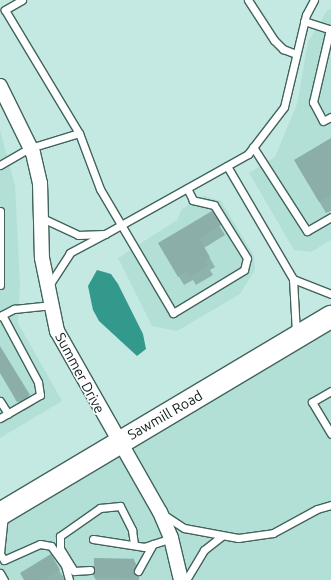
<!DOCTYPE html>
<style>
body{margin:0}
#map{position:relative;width:331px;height:580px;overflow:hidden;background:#c4e9e2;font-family:Ubuntu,sans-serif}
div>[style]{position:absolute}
.built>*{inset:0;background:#b2e0d7}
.water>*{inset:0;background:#32998c}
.shadow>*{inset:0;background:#0003}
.building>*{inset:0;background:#8bafa8;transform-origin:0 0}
.roads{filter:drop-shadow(1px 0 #42635d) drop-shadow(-1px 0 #42635d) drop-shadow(0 1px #42635d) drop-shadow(0 -1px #42635d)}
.service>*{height:7px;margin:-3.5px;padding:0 3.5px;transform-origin:3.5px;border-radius:3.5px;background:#fff}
.minor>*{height:14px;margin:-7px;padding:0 7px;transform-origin:7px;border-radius:7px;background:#fff}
.primary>*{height:22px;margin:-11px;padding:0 11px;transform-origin:11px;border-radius:11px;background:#fff}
span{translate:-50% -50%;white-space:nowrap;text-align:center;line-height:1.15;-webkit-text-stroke:3px #fff;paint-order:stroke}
.street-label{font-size:14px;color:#0b1917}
</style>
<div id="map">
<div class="built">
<div style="clip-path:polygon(328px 9px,331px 10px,331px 240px,311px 252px,294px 250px,249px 173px,275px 157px,297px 104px,308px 42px)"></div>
<div style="clip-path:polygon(0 130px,15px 185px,20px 284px,18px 323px,62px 401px,0 438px)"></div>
<div style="clip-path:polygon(204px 196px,221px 201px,254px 256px,255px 270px,240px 294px,177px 331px,152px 326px,118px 258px,177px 220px,182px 209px)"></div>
<div style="clip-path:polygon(331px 317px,331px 580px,0 580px,0 514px)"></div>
</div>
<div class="water">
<div style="clip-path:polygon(97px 270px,111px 274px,118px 284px,143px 334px,146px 349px,137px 356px,99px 321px,93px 310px,88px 286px)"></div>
</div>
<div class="shadow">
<div style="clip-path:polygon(331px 139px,331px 211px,326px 213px,295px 161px)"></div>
<div style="clip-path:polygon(211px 212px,225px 235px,204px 248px,215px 267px,210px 270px,213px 275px,196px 285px,193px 280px,184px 285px,159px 244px)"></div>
<div style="clip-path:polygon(0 348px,34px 405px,24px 411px,0 371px)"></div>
<div style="clip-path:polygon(50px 556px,65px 580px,25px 580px)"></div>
<div style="clip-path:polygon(134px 560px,139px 569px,139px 580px,96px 580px,94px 577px)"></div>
</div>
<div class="building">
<div style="clip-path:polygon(331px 138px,331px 195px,319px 202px,294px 160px)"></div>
<div style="clip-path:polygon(212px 211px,221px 225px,199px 238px,210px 257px,205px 260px,208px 266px,190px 276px,187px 271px,178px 277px,158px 243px)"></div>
<div style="clip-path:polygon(0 346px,30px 395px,17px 402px,0 373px)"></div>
<div style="clip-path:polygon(51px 554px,60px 570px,44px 580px,24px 580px,20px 573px)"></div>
<div style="left:94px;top:558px;width:40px;height:19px;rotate:1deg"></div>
</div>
<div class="roads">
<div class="service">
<div style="left:22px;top:0;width:20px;rotate:150deg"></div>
<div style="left:5px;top:10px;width:144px;rotate:59deg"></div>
<div style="left:248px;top:0;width:48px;rotate:57deg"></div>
<div style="left:274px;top:40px;width:13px;rotate:45deg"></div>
<div style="left:283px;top:49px;width:14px;rotate:21deg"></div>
<div style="left:304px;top:21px;width:28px;rotate:18deg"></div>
<div style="left:330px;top:29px;width:75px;rotate:103.1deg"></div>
<div style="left:313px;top:102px;width:21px;rotate:62deg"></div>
<div style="left:323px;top:121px;width:9px;rotate:-27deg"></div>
<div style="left:253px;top:147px;width:100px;rotate:57.3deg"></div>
<div style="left:307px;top:231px;width:28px;rotate:-30deg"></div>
<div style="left:0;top:165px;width:34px;rotate:-30deg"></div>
<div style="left:30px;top:148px;width:51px;rotate:-17deg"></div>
<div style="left:79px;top:133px;width:60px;rotate:69.4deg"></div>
<div style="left:100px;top:189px;width:144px;rotate:59.5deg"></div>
<div style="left:173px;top:313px;width:83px;rotate:-31.2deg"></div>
<div style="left:244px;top:270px;width:12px;rotate:-76deg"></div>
<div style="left:247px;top:258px;width:62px;rotate:-121.9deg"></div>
<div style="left:214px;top:205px;width:22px;rotate:-167deg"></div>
<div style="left:193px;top:200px;width:13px;rotate:-117deg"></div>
<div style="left:227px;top:166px;width:131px;rotate:59.7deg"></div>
<div style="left:293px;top:279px;width:54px;rotate:86.8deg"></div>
<div style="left:0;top:211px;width:74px;rotate:90deg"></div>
<div style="left:42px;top:218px;width:40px;rotate:25deg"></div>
<div style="left:78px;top:235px;width:27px;rotate:-2deg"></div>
<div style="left:105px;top:234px;width:40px;rotate:152deg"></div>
<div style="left:70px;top:253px;width:38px;rotate:123deg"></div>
<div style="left:105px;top:234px;width:164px;rotate:-29.2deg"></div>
<div style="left:248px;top:154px;width:59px;rotate:-52.5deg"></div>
<div style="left:284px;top:107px;width:95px;rotate:-76.6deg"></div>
<div style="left:306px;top:15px;width:17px;rotate:-62deg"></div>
<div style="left:293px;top:279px;width:41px;rotate:21.5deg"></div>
<div style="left:0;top:316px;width:16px;rotate:-27deg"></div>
<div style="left:14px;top:309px;width:36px;rotate:-6deg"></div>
<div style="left:331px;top:391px;width:22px;rotate:150deg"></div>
<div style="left:312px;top:402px;width:37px;rotate:59deg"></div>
<div style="left:0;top:401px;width:15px;rotate:58deg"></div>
<div style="left:0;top:418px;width:46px;rotate:-29.9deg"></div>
<div style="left:40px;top:395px;width:13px;rotate:-99deg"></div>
<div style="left:38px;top:382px;width:76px;rotate:-118.2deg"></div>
<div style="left:164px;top:515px;width:24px;rotate:33deg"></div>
<div style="left:184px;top:528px;width:55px;rotate:10.5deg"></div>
<div style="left:238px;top:538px;width:35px;rotate:-8deg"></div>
<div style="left:273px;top:533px;width:50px;rotate:-28.6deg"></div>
<div style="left:317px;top:509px;width:15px;rotate:-16deg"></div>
<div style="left:93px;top:539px;width:52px;rotate:8.9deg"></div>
<div style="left:144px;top:547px;width:28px;rotate:-18deg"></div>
<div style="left:0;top:553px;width:38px;rotate:-84deg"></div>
<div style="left:0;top:554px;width:7px;rotate:56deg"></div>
<div style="left:4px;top:560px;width:39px;rotate:-24deg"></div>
<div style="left:40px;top:544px;width:11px;rotate:10deg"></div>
<div style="left:51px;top:546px;width:24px;rotate:54deg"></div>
<div style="left:65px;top:565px;width:16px;rotate:75deg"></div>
<div style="left:90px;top:570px;width:16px;rotate:176deg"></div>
<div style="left:74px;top:571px;width:26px;rotate:-122deg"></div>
<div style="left:60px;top:549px;width:13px;rotate:-90deg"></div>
<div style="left:60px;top:536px;width:49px;rotate:-35deg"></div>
<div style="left:100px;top:508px;width:20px;rotate:-6deg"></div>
<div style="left:120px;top:506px;width:27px;rotate:63deg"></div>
<div style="left:132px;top:530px;width:15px;rotate:82deg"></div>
<div style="left:138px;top:571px;width:31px;rotate:-61deg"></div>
<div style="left:0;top:573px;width:8px;rotate:60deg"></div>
<div style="left:186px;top:580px;width:35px;rotate:-59deg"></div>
<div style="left:204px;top:550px;width:23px;rotate:-38deg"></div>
</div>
<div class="minor">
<div style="left:0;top:86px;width:75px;rotate:63.8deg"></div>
<div style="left:33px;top:153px;width:31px;rotate:77deg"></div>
<div style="left:40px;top:183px;width:75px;rotate:88.5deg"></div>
<div style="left:42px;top:258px;width:75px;rotate:78.4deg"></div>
<div style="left:57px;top:331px;width:208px;rotate:60.4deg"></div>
<div style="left:160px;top:512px;width:28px;rotate:67deg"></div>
<div style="left:171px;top:538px;width:43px;rotate:76.6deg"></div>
</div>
<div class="primary">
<div style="left:0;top:514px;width:385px;rotate:-30.8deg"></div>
</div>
</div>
<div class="street-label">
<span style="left:80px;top:373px;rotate:62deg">Summer Drive</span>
<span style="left:165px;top:415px;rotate:-30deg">Sawmill Road</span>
</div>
</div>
